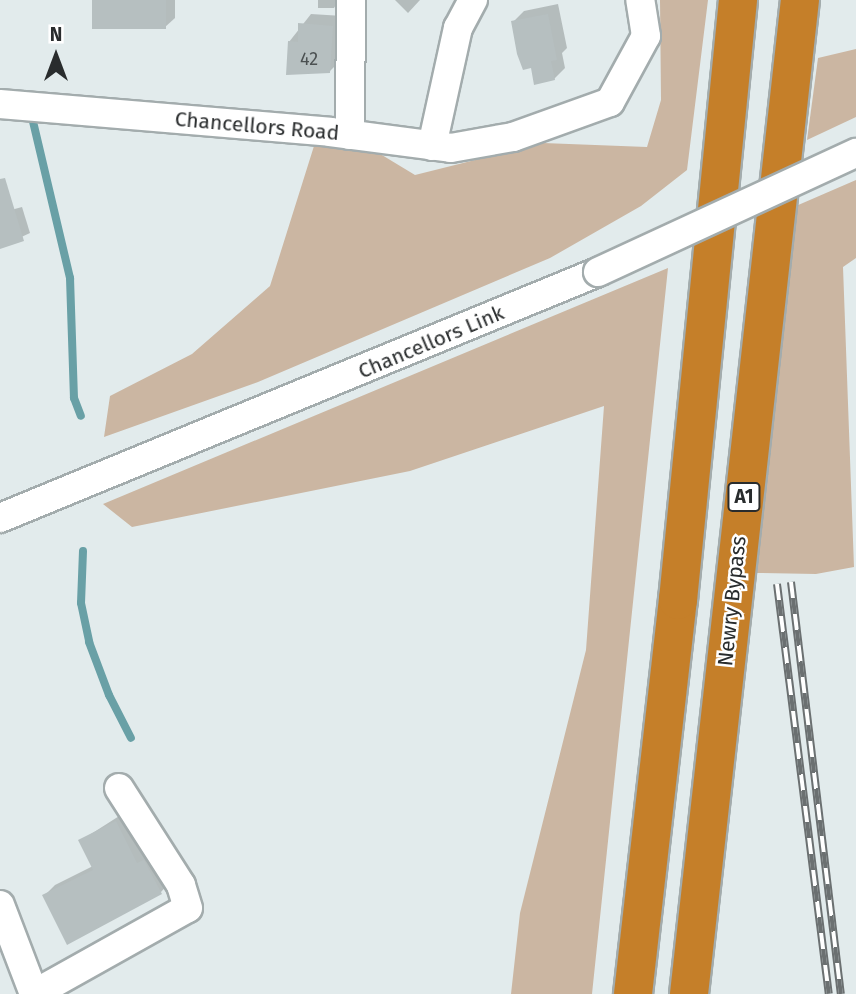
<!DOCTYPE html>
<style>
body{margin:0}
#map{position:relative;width:856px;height:994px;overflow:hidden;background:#e2ebec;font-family:"Fira Sans",sans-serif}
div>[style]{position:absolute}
.green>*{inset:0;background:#cbb6a2}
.shadow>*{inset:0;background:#0003}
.stream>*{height:8px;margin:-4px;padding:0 4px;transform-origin:4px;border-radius:4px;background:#69a0a6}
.building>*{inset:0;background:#b6bfc0;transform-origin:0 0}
.roads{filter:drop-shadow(2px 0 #a3acad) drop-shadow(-2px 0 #a3acad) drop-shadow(0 2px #a3acad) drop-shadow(0 -2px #a3acad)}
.minor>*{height:28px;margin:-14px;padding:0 14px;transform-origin:14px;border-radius:14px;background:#fff}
.highway>*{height:38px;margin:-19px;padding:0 19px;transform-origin:19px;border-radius:19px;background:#c57f29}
.rail>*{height:8px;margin-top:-4px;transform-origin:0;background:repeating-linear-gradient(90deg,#fff 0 16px,#6b7071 0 32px);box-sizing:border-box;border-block:2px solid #6b7071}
.bridges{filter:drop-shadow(2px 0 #a3acad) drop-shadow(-2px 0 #a3acad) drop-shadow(0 2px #a3acad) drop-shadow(0 -2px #a3acad)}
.minor-bridge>*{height:28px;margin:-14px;padding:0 14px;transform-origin:14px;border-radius:14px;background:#fff}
span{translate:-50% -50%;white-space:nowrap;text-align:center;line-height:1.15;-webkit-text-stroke:5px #fff;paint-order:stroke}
.number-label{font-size:18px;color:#4c5152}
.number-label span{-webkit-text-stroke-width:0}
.shield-label span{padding:2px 5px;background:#fff;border:2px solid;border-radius:5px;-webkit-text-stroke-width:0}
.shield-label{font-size:19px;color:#292c2d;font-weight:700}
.street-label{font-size:21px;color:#292c2d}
.north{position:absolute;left:21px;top:21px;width:70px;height:70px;-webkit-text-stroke:5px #fff;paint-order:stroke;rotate:0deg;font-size:19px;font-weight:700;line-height:28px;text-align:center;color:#292c2d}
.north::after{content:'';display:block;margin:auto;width:24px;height:32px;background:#292c2d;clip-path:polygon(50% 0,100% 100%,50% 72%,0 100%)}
</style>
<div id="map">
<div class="green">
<div style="clip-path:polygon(660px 0,708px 0,687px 170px,641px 206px,550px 258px,258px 382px,104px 437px,110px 396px,192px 354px,270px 286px,314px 146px,372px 149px,415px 175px,543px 143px,647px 147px,661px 100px)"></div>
<div style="clip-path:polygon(856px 49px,856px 117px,807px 140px,818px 58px)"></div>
<div style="clip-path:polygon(856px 180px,856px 258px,843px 267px,854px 567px,816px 574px,757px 573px,789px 209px)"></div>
<div style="clip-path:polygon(668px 268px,592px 994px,511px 994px,520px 913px,586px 650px,604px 406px,410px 471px,132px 527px,103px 504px)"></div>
</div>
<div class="shadow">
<div style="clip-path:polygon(94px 0,175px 0,175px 18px,164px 28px)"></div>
<div style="clip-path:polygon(318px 0,339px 0,334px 8px,318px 8px)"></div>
<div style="clip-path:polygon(395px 0,420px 0,408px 13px)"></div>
<div style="clip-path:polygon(558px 4px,567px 48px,562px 53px,565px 68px,554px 79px,532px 66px,513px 22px,524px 11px)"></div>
<div style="clip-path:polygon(311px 14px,343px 16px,340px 61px,330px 71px,289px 42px)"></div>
<div style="clip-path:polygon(22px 207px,30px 233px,0 247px,0 213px)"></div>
<div style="clip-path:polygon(127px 811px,171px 881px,161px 892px,44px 896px,55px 885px,93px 866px,80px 841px)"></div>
</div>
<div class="stream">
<div style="left:31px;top:113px;width:170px;rotate:76.7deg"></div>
<div style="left:70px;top:278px;width:120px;rotate:88.1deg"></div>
<div style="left:74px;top:398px;width:19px;rotate:69deg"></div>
<div style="left:83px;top:551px;width:52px;rotate:92.2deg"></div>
<div style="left:81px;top:603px;width:40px;rotate:78deg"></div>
<div style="left:89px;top:642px;width:57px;rotate:69.3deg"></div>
<div style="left:109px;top:695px;width:48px;rotate:62.9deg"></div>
</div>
<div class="building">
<div style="left:92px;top:0;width:74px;height:29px"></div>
<div style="clip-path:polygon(548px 14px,557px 60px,551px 61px,555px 80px,534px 85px,531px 68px,523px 70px,517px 54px,511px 21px)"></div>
<div style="clip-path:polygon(298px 23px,333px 26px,330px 73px,286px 75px,288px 41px,298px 42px)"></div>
<div style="clip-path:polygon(5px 178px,24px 241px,0 249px,0 179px)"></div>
<div style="clip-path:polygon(116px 821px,137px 863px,144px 860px,162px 894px,67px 945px,42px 895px,93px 870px,78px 840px)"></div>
</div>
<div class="roads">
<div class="minor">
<div style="left:0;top:104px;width:331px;rotate:4.8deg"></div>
<div style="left:330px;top:132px;width:122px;rotate:7.5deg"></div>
<div style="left:451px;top:148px;width:63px;rotate:-10.1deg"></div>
<div style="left:513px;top:137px;width:103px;rotate:-19.8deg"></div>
<div style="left:610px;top:102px;width:75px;rotate:-61.4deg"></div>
<div style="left:646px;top:36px;width:36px;rotate:-99deg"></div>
<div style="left:350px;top:135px;width:135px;rotate:-89.6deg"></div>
<div style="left:432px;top:146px;width:121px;rotate:-77.6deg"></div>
<div style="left:458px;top:28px;width:32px;rotate:-62deg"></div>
<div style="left:0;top:518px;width:647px;rotate:-22.36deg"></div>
<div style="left:0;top:905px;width:95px;rotate:69.1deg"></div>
<div style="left:34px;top:994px;width:176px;rotate:-29.2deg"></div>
<div style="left:188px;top:908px;width:24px;rotate:-107deg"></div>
<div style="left:181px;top:885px;width:115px;rotate:-122.6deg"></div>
</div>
<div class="highway">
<div style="left:633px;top:994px;width:397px;rotate:-83.5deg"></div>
<div style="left:678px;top:600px;width:603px;rotate:-84.29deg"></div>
<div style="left:689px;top:994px;width:1000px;rotate:-83.63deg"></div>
</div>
</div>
<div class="rail">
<div style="left:791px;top:582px;width:415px;rotate:83.1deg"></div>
<div style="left:777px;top:584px;width:413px;rotate:82.8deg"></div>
</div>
<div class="bridges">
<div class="minor-bridge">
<div style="left:598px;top:272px;width:284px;rotate:-24.8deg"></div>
</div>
</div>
<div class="number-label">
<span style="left:309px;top:59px">42</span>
</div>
<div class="shield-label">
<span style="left:744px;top:497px">A1</span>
</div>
<div class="street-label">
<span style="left:257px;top:126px;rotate:5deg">Chancellors Road</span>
<span style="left:431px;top:342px;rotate:-23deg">Chancellors Link</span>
<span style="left:732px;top:601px;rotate:-84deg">Newry Bypass</span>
</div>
<div class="north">N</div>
</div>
